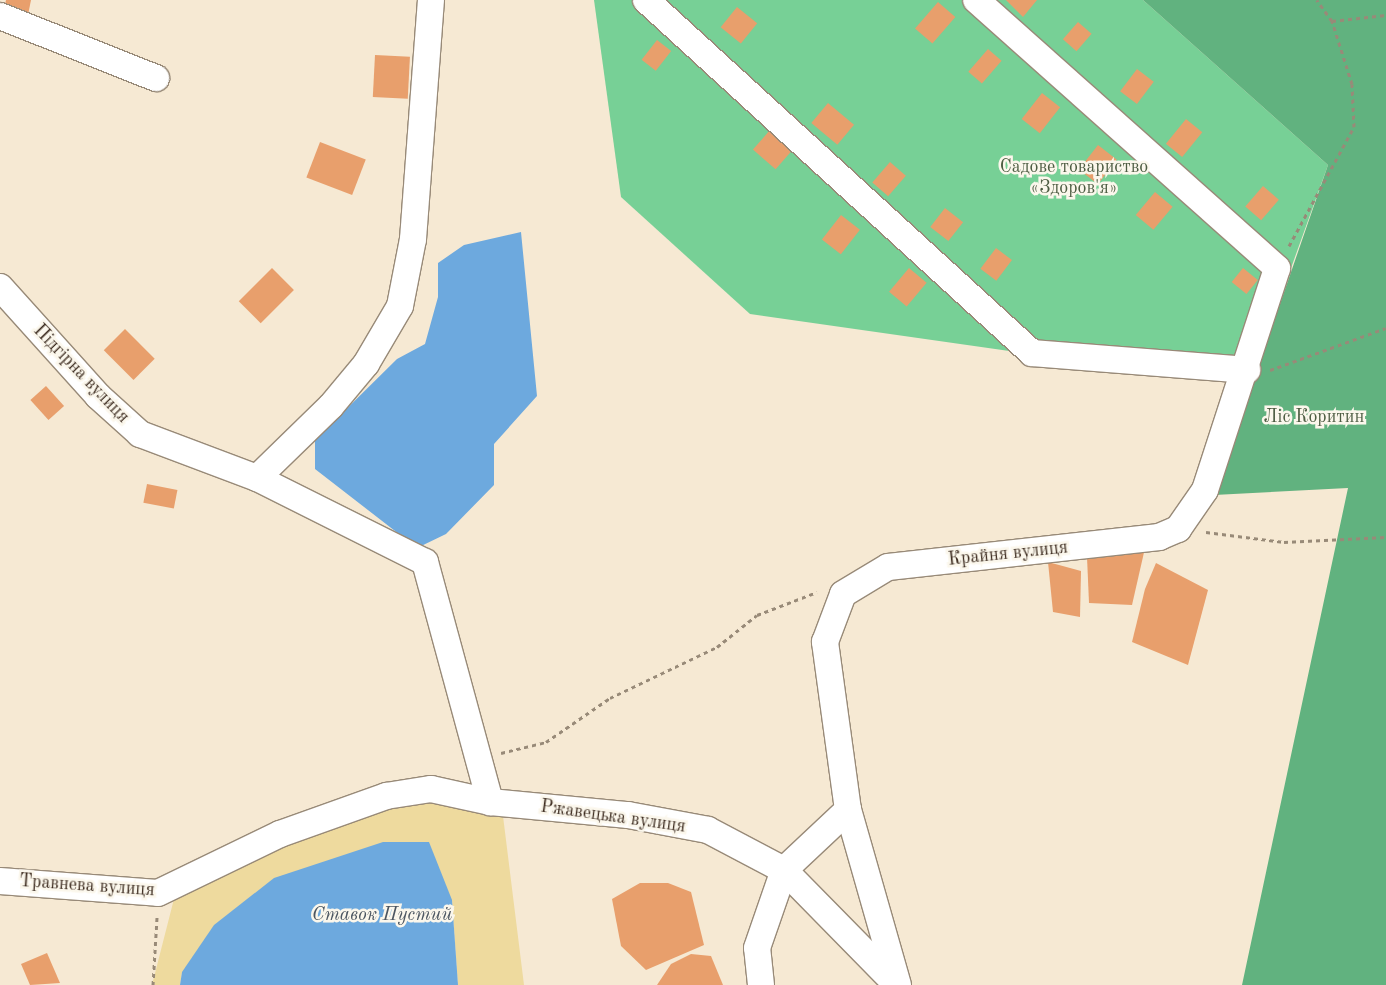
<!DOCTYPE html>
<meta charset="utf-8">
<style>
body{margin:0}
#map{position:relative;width:1386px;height:985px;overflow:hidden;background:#f6e9d3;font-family:"Old Standard TT",serif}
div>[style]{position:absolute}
.green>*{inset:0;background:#77d096}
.forest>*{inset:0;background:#61b27f}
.sand>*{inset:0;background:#eeda9e}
.water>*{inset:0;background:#6da9de}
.building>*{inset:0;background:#e89f6c;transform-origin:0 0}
.path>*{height:3px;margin-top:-1.5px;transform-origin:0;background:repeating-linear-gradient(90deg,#988a78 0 4px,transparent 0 8px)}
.roads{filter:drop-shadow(1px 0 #988a78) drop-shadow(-1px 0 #988a78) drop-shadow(0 1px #988a78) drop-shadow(0 -1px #988a78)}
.minor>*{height:26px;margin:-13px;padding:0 13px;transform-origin:13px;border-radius:13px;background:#fff}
span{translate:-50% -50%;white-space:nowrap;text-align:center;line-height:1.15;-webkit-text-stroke:5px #fbf7ec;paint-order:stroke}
.park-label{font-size:18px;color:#4d5c42}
.street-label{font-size:18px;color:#3b2a1e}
.water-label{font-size:19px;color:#4c5661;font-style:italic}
</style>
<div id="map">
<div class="green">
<div style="clip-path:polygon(594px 0,1143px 0,1328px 165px,1249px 385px,750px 314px,621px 197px)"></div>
</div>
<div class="forest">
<div style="clip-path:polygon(1143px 0,1386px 0,1386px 985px,1242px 985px,1348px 488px,1214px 495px,1328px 165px)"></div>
</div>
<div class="sand">
<div style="clip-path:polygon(431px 789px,502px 808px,524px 985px,458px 985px,452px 900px,182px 972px,180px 985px,152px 985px,176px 891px,280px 834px)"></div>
</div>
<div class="water">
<div style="clip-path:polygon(521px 232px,537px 396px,494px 444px,494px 485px,446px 534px,417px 548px,315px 469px,315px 440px,397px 359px,425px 344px,438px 297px,438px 263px,464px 245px)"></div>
<div style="clip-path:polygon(383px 842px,429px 842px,452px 900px,458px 985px,180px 985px,182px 972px,214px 925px,274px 878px)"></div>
</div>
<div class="building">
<div style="clip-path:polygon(6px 0,31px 0,28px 15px,4px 9px)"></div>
<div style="clip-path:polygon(1006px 0,1037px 0,1023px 17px)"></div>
<div style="left:938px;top:2px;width:23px;height:35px;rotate:41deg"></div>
<div style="left:737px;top:7px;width:26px;height:26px;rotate:39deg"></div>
<div style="left:1078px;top:22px;width:18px;height:23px;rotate:41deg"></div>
<div style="left:657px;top:40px;width:18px;height:25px;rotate:38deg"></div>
<div style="left:988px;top:49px;width:18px;height:30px;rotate:41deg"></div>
<div style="left:375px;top:55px;width:35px;height:42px;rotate:3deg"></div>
<div style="left:1137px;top:69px;width:21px;height:28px;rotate:37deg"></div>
<div style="left:1042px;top:93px;width:23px;height:33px;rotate:38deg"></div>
<div style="left:828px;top:103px;width:34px;height:26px;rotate:40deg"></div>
<div style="left:1186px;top:119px;width:21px;height:32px;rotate:39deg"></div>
<div style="left:770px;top:130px;width:30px;height:26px;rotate:41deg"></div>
<div style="left:320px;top:142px;width:49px;height:38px;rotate:21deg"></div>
<div style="left:1098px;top:145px;width:24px;height:31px;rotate:38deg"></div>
<div style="left:890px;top:162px;width:21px;height:27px;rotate:41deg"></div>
<div style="left:1263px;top:186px;width:21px;height:27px;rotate:41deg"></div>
<div style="left:1155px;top:192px;width:23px;height:30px;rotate:40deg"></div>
<div style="left:945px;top:208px;width:23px;height:24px;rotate:38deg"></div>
<div style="left:841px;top:215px;width:24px;height:31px;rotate:38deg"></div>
<div style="left:996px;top:248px;width:20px;height:26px;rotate:37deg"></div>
<div style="left:272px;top:268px;width:31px;height:47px;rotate:45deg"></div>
<div style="left:909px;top:268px;width:23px;height:31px;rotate:40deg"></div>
<div style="left:1243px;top:268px;width:19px;height:18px;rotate:39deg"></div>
<div style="left:125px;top:329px;width:42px;height:30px;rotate:45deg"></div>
<div style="left:46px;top:386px;width:27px;height:21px;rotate:48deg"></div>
<div style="left:147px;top:484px;width:31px;height:19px;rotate:11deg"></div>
<div style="clip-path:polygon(1145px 548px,1132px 605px,1089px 603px,1087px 557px)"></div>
<div style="clip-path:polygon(1048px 562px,1081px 571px,1080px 617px,1053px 612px)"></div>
<div style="clip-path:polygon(1156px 563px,1208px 590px,1188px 665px,1132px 642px,1145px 589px)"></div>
<div style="clip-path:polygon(640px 883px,668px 883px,691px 892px,704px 945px,646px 970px,621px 946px,612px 899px)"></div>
<div style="clip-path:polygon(47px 953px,60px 983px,30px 985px,21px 964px)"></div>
<div style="clip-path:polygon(691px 954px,711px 956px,723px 985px,657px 985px,671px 964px)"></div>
</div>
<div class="path">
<div style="left:1332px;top:21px;width:54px;rotate:-6.3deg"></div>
<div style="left:1289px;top:246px;width:136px;rotate:-61.4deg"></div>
<div style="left:1354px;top:127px;width:43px;rotate:-92.7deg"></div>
<div style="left:1352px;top:84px;width:66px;rotate:-107.6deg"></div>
<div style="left:1332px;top:21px;width:26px;rotate:-126deg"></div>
<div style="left:1270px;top:370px;width:123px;rotate:-19.9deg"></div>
<div style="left:1206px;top:532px;width:79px;rotate:7.3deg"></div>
<div style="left:1284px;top:542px;width:102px;rotate:-2.8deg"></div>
<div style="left:501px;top:753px;width:46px;rotate:-13.7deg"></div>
<div style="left:546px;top:742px;width:78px;rotate:-34.5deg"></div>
<div style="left:610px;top:698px;width:119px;rotate:-25.5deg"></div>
<div style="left:717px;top:647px;width:51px;rotate:-38.7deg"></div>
<div style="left:757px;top:615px;width:64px;rotate:-21deg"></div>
<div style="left:153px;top:985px;width:68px;rotate:-86.6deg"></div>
</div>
<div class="roads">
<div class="minor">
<div style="left:646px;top:0;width:523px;rotate:42.44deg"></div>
<div style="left:1032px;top:353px;width:216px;rotate:4.5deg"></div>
<div style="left:0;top:16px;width:168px;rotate:21.7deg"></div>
<div style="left:0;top:287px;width:147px;rotate:48deg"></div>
<div style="left:98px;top:396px;width:57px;rotate:42.1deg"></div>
<div style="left:140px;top:434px;width:125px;rotate:20.6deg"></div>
<div style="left:257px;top:478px;width:188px;rotate:26.6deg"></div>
<div style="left:425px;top:562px;width:249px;rotate:74.8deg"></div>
<div style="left:257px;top:478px;width:103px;rotate:-44.2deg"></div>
<div style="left:331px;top:406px;width:55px;rotate:-50.2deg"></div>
<div style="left:366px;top:364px;width:67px;rotate:-59.6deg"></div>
<div style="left:400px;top:306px;width:68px;rotate:-79deg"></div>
<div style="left:413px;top:239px;width:240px;rotate:-85.7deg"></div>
<div style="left:0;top:881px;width:158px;rotate:4.3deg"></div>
<div style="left:158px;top:893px;width:136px;rotate:-25.8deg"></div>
<div style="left:280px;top:834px;width:113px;rotate:-19.7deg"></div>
<div style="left:386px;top:796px;width:46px;rotate:-8.8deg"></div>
<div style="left:431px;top:789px;width:60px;rotate:12.4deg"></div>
<div style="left:490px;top:802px;width:139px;rotate:5.4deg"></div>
<div style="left:628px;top:815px;width:81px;rotate:10.6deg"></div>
<div style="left:708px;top:830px;width:86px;rotate:27.8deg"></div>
<div style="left:784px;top:870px;width:160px;rotate:45.5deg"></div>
<div style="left:761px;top:985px;width:37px;rotate:-96deg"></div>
<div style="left:757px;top:948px;width:83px;rotate:-70.9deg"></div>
<div style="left:784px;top:870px;width:88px;rotate:-43.2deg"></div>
<div style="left:898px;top:985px;width:182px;rotate:-105.9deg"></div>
<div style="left:848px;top:810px;width:170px;rotate:-97.8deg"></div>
<div style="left:825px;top:642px;width:51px;rotate:-69.4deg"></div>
<div style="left:843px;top:594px;width:52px;rotate:-31deg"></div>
<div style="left:888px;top:567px;width:273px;rotate:-6.3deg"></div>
<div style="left:1159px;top:537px;width:21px;rotate:-23deg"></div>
<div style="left:1178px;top:529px;width:47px;rotate:-55.3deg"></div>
<div style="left:1205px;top:490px;width:233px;rotate:-72deg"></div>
<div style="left:1277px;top:268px;width:403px;rotate:-138.3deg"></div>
</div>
</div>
<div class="park-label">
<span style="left:1074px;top:178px">Садове товариство<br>«Здоров'я»</span>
<span style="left:1314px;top:417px">Ліс Коритин</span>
</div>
<div class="street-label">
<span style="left:81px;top:374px;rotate:46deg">Підгірна вулиця</span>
<span style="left:1008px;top:554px;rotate:-6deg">Крайня вулиця</span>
<span style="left:613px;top:817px;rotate:8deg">Ржавецька вулиця</span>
<span style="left:87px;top:886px;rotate:4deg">Травнева вулиця</span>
</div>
<div class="water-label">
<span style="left:382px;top:916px">Ставок Пустий</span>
</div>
</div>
